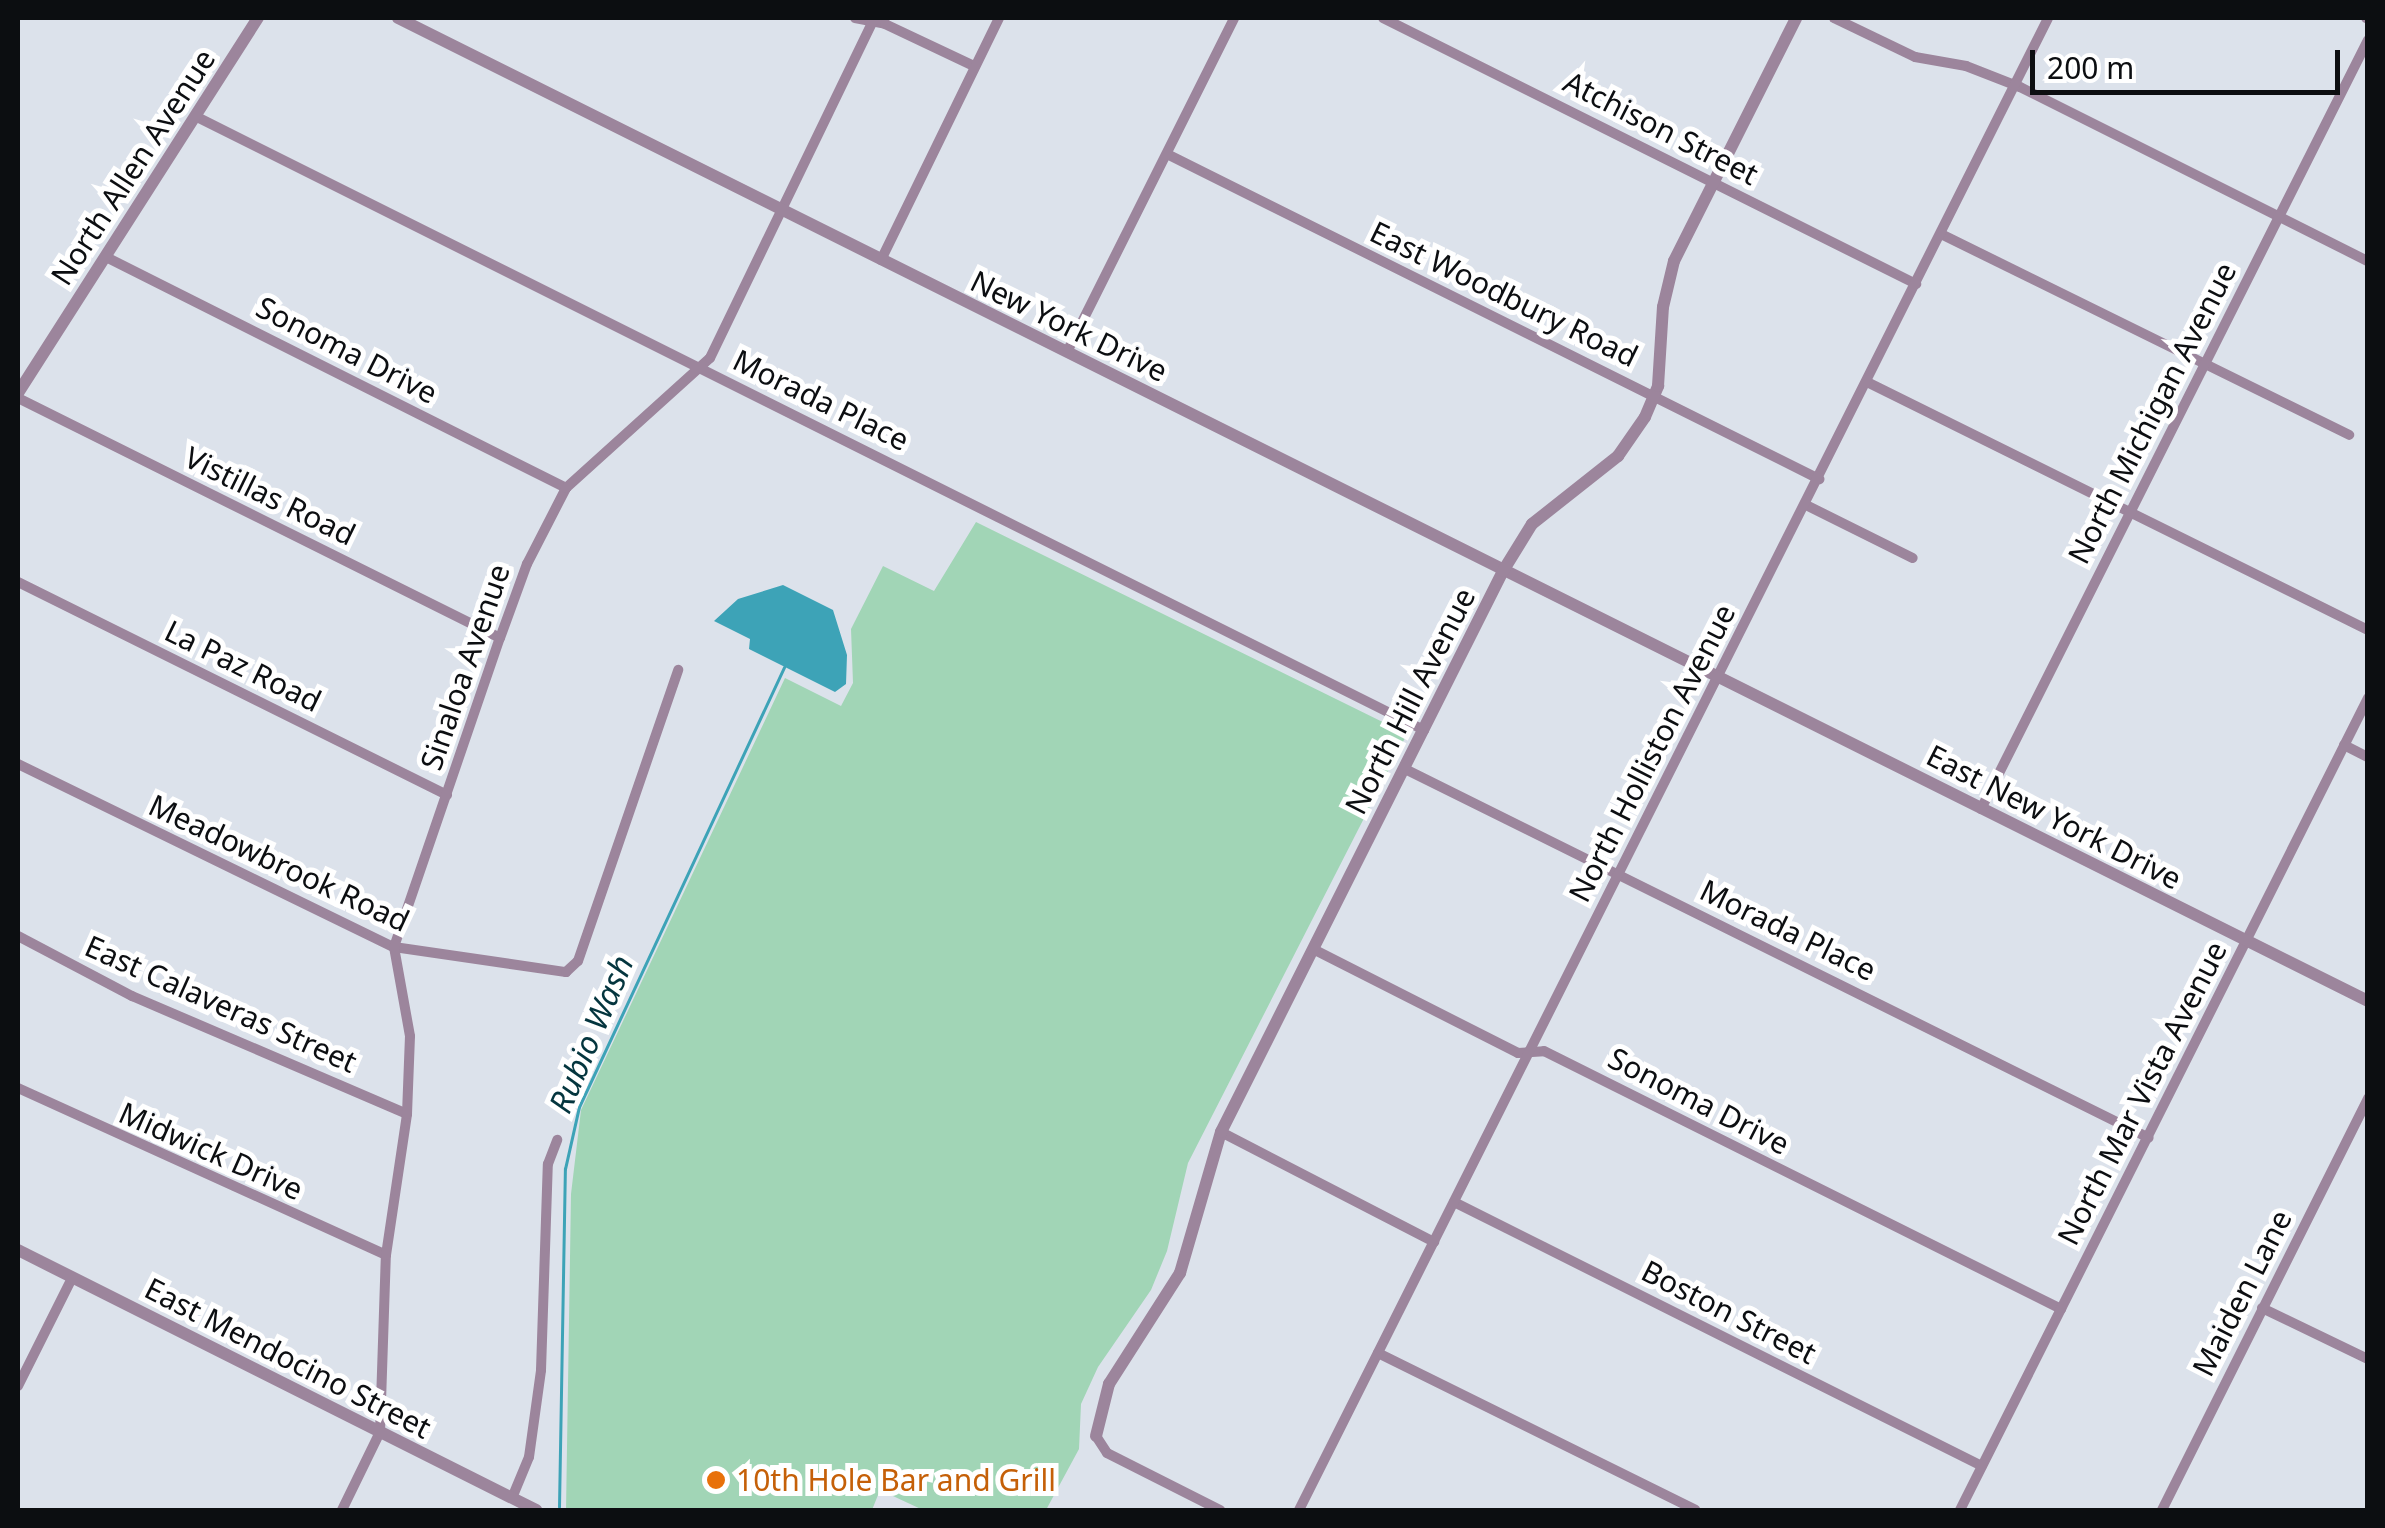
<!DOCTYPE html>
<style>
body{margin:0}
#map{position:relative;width:2385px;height:1528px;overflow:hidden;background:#dce2eb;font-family:"Noto Sans",sans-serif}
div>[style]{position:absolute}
.green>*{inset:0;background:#a1d5b6}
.water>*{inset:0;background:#3da3b7}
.stream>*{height:2.5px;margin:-1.25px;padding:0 1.25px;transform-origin:1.25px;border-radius:1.25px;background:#3da3b7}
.minor>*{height:10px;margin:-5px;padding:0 5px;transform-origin:5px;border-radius:5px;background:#9c859c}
.tertiary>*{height:12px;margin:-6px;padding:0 6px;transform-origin:6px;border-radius:6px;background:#9c859c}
.dots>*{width:28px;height:28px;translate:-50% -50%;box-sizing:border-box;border:5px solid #fff;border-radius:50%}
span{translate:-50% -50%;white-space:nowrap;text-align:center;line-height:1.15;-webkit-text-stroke:10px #fff;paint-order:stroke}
.street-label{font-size:30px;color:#0c0e11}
.food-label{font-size:30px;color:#c56008}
.left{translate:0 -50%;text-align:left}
.water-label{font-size:32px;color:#04353e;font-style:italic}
.frame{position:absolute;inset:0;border:20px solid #0c0e11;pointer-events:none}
.scale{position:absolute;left:2030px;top:50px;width:310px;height:45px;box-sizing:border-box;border:5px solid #0c0e11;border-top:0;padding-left:12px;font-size:30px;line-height:35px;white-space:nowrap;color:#0c0e11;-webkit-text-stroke:8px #fff;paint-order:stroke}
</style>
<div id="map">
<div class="green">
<div style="clip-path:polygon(976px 522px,1407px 734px,1188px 1163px,1167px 1251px,1151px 1290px,1098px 1367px,1081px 1404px,1079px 1449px,1046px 1510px,923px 1510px,880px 1490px,872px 1510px,566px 1510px,571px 1194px,581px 1110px,785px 678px,841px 706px,853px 683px,851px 629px,883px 566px,934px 591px)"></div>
</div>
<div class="water">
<div style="clip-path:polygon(783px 585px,833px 610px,847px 655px,846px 684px,835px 692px,749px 649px,750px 639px,714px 621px,738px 599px)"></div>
</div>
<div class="stream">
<div style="left:559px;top:1507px;width:338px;rotate:-89deg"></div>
<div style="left:565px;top:1169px;width:64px;rotate:-77.3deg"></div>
<div style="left:579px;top:1107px;width:485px;rotate:-65deg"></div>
</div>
<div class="minor">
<div style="left:855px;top:18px;width:31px;rotate:11deg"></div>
<div style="left:885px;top:24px;width:98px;rotate:25.3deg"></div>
<div style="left:1383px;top:18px;width:596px;rotate:26.52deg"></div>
<div style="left:1834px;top:18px;width:90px;rotate:25.7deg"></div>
<div style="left:1915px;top:57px;width:52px;rotate:10deg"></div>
<div style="left:1966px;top:66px;width:58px;rotate:21.3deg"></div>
<div style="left:2020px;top:87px;width:389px;rotate:26.6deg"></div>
<div style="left:2366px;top:18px;width:2px;rotate:27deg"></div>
<div style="left:195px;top:116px;width:1374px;rotate:26.55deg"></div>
<div style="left:1167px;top:154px;width:729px;rotate:26.49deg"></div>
<div style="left:1941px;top:234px;width:455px;rotate:26.2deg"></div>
<div style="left:106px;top:257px;width:515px;rotate:26.66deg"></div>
<div style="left:881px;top:260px;width:269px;rotate:-64deg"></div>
<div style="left:1067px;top:352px;width:373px;rotate:-63.4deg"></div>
<div style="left:1867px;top:382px;width:559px;rotate:26.34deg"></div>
<div style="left:18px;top:398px;width:538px;rotate:26.47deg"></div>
<div style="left:1806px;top:505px;width:119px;rotate:26.4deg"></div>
<div style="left:18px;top:582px;width:479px;rotate:26.4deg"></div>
<div style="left:2344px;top:745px;width:27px;rotate:27deg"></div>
<div style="left:18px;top:764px;width:418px;rotate:26deg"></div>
<div style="left:394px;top:947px;width:174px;rotate:8.3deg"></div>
<div style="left:566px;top:972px;width:16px;rotate:-43deg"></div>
<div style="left:578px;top:961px;width:308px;rotate:-71deg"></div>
<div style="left:1405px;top:769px;width:830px;rotate:26.38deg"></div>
<div style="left:1981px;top:809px;width:861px;rotate:-63.29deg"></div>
<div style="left:18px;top:936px;width:129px;rotate:27.8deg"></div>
<div style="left:132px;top:996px;width:299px;rotate:23.2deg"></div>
<div style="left:1313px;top:949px;width:230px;rotate:26.9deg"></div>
<div style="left:1518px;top:1053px;width:26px;rotate:-4deg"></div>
<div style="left:1544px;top:1051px;width:578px;rotate:26.52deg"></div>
<div style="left:18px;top:1088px;width:404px;rotate:24.4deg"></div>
<div style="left:1221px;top:1132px;width:240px;rotate:27.3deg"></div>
<div style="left:1454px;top:1202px;width:590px;rotate:26.57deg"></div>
<div style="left:2262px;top:1308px;width:118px;rotate:25.7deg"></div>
<div style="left:1378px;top:1353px;width:354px;rotate:26.3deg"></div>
<div style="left:18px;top:1386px;width:121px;rotate:-63.4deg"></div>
<div style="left:1096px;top:1436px;width:20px;rotate:57deg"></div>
<div style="left:1107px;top:1453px;width:127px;rotate:26.8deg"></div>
<div style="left:512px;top:1498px;width:44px;rotate:-67.5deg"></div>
<div style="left:529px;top:1457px;width:88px;rotate:-82.1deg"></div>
<div style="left:541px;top:1370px;width:206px;rotate:-88.1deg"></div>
<div style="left:548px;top:1164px;width:26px;rotate:-69deg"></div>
<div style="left:342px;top:1510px;width:87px;rotate:-64deg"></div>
<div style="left:380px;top:1432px;width:177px;rotate:-88.1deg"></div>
<div style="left:386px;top:1255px;width:143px;rotate:-81.5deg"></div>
<div style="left:407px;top:1114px;width:78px;rotate:-87.8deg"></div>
<div style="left:410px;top:1036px;width:90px;rotate:-100.2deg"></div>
<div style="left:394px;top:947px;width:327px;rotate:-71.1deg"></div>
<div style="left:500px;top:638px;width:79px;rotate:-70deg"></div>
<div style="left:527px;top:564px;width:85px;rotate:-62.8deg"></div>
<div style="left:566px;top:488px;width:194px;rotate:-42.1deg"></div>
<div style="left:710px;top:358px;width:377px;rotate:-64.2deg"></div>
<div style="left:1299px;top:1510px;width:1669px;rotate:-63.34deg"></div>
<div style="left:1960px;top:1510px;width:909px;rotate:-63.32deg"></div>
<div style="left:2162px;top:1510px;width:461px;rotate:-63.4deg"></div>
</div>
<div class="tertiary">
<div style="left:398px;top:18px;width:2202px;rotate:26.52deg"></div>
<div style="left:18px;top:393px;width:445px;rotate:-57.4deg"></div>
<div style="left:18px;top:1250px;width:580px;rotate:26.65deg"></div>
<div style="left:1096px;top:1436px;width:54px;rotate:-76deg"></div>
<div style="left:1109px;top:1384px;width:132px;rotate:-57.4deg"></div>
<div style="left:1180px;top:1273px;width:147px;rotate:-73.8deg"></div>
<div style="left:1221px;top:1132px;width:628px;rotate:-63.31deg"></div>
<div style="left:1503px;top:571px;width:55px;rotate:-58.3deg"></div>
<div style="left:1532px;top:524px;width:110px;rotate:-38.3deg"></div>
<div style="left:1618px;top:456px;width:47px;rotate:-55.3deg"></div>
<div style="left:1645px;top:417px;width:34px;rotate:-67deg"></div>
<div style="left:1658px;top:386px;width:79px;rotate:-86.4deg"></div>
<div style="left:1663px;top:307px;width:47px;rotate:-76.6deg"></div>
<div style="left:1674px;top:261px;width:272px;rotate:-63.3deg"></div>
</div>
<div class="dots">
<div style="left:716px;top:1480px;background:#e8710a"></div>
</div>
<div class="street-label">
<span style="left:1661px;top:128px;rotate:27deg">Atchison Street</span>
<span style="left:133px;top:167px;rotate:-57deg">North Allen Avenue</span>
<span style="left:1504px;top:294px;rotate:26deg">East Woodbury Road</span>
<span style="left:1069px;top:326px;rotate:26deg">New York Drive</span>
<span style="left:347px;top:350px;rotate:27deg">Sonoma Drive</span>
<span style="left:821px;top:400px;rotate:26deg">Morada Place</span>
<span style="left:2152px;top:413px;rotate:-63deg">North Michigan Avenue</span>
<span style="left:270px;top:496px;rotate:26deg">Vistillas Road</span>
<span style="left:243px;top:666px;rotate:26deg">La Paz Road</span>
<span style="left:465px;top:667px;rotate:-71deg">Sinaloa Avenue</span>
<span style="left:1410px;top:701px;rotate:-63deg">North Hill Avenue</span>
<span style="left:1652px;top:753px;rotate:-63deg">North Holliston Avenue</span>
<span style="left:2054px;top:817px;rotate:27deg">East New York Drive</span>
<span style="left:279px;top:863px;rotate:25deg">Meadowbrook Road</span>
<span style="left:1788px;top:930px;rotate:26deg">Morada Place</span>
<span style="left:221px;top:1004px;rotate:24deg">East Calaveras Street</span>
<span style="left:2142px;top:1093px;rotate:-63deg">North Mar Vista Avenue</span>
<span style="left:1699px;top:1101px;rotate:27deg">Sonoma Drive</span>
<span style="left:211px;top:1151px;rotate:24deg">Midwick Drive</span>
<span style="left:2242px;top:1293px;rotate:-63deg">Maiden Lane</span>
<span style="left:1729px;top:1312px;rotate:27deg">Boston Street</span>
<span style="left:288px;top:1358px;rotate:27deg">East Mendocino Street</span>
</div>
<div class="food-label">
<span class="left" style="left:736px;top:1480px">10th Hole Bar and Grill</span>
</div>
<div class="water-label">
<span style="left:591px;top:1034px;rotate:-67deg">Rubio Wash</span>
</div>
<div class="frame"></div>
<div class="scale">200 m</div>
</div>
